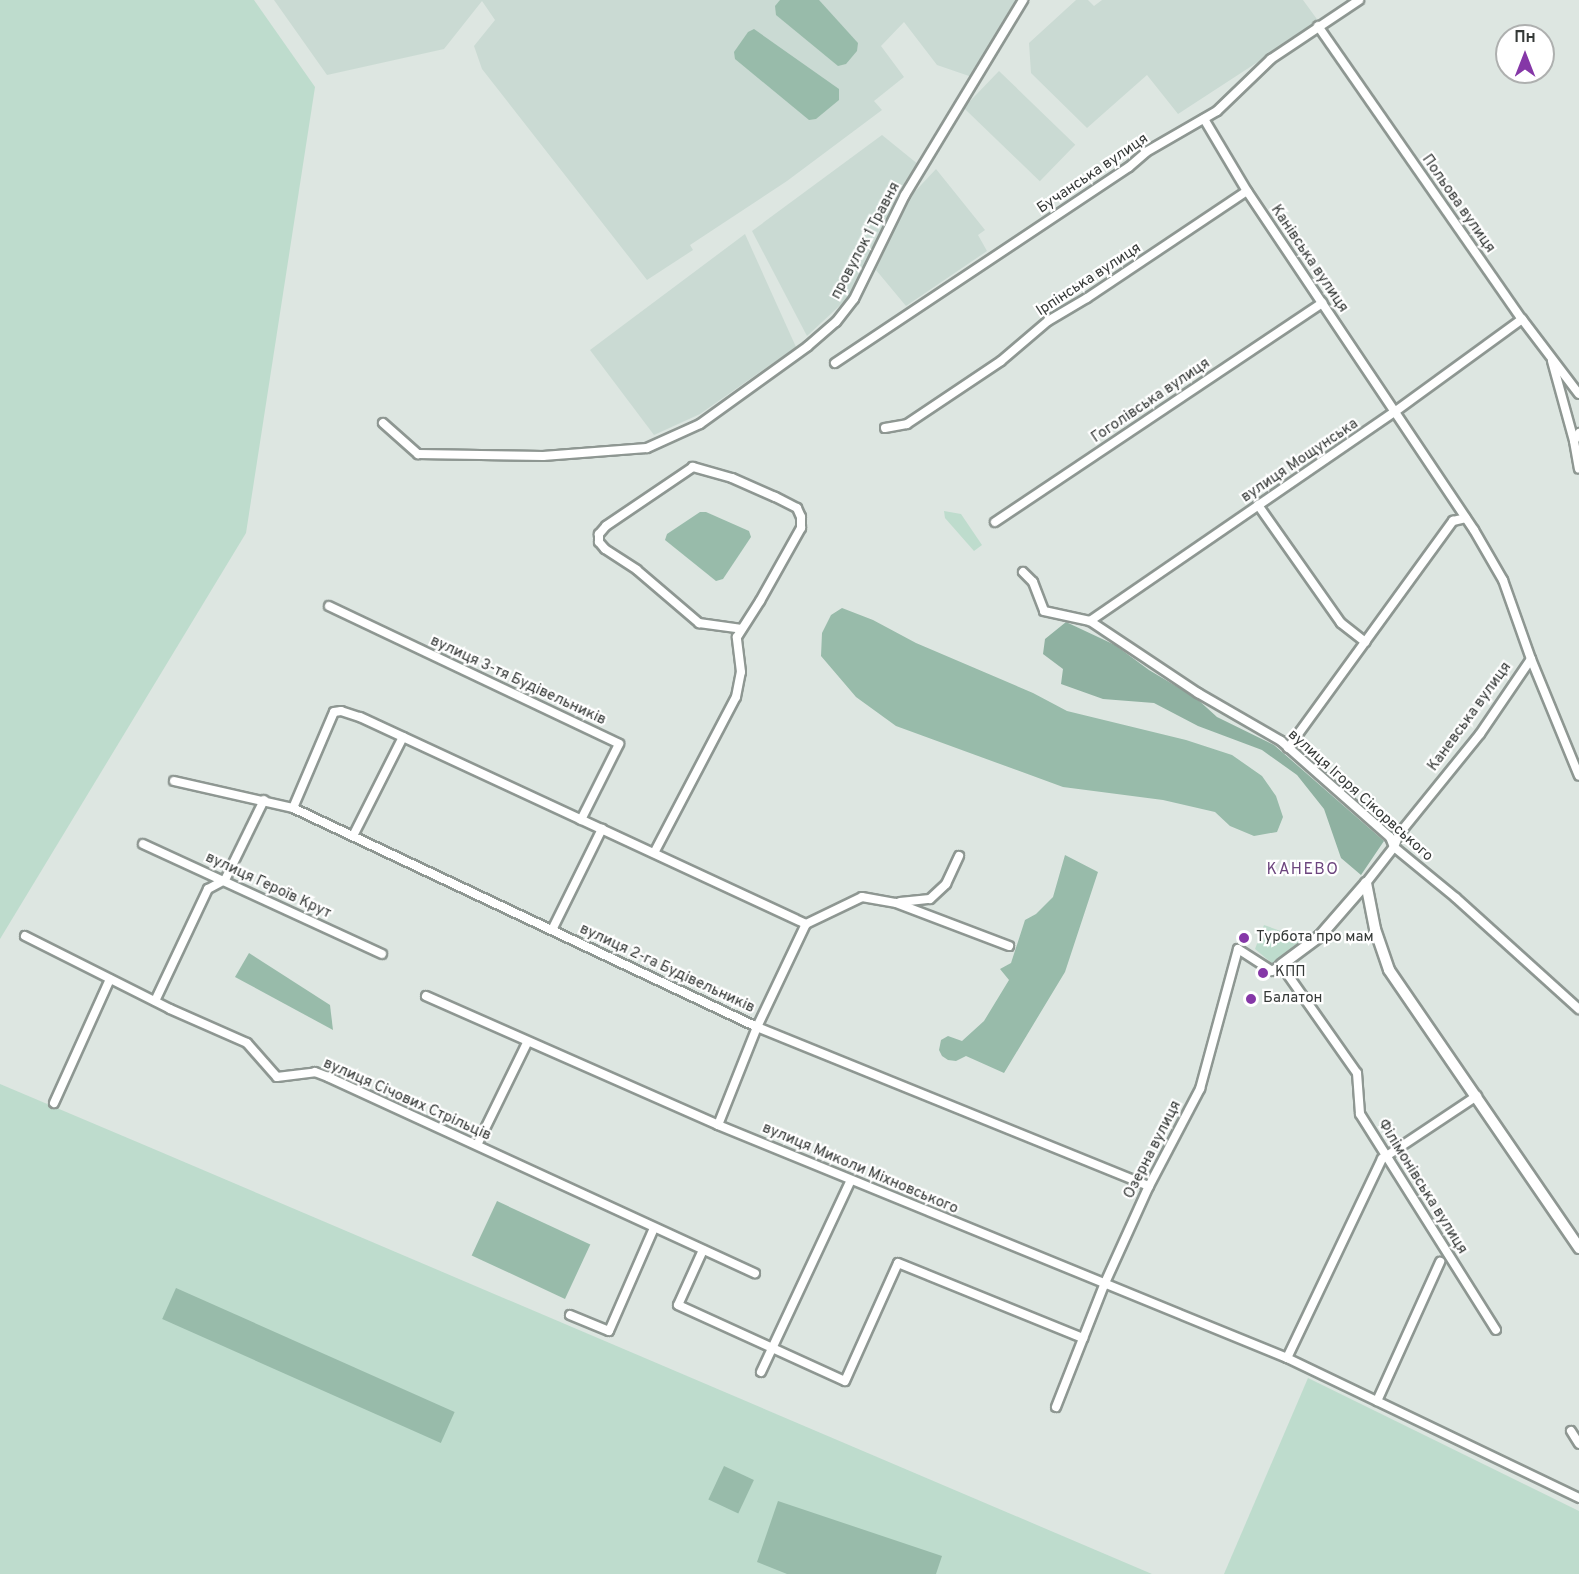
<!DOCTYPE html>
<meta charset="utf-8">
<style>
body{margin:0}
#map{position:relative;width:1579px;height:1574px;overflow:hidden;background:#dde6e1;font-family:Overpass,sans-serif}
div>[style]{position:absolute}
.built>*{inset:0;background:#cadad3;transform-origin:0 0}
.green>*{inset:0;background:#bedccd}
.forest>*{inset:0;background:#8fb1a1}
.water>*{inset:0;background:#98bbaa;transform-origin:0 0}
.roads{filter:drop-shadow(2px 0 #8e9792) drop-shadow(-2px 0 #8e9792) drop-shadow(0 2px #8e9792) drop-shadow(0 -2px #8e9792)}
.street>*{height:8px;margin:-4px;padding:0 4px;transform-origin:4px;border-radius:4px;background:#fff}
.secondary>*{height:10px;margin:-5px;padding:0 5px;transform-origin:5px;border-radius:5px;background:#fff}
.dots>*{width:16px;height:16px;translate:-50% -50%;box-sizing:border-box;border:3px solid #fff;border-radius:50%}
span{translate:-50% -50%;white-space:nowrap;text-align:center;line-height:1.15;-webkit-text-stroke:4.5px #fff;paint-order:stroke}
.street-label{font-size:15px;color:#353937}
.poi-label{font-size:15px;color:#353937}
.left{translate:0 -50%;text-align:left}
.neighbourhood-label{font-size:16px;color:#6c457e;letter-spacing:1.5px}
.north{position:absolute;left:1495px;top:24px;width:60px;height:60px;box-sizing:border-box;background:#fff;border:2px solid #aeb0af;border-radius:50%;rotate:0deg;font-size:16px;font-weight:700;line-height:24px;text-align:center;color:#353937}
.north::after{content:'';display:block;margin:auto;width:21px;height:27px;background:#8537a7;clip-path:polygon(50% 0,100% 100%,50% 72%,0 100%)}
</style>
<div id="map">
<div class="built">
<div style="clip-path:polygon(274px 0,1016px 0,972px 77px,937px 65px,904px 22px,881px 46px,904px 77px,874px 101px,882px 110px,787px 181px,690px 245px,693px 250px,647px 280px,482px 69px,474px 46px,495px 20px,482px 1px,444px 49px,327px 75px)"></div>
<div style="clip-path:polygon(1076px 0,1088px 0,1094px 6px,1102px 0,1303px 0,1319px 22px,1178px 114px,1147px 75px,1087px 128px,1031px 73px,1029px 43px)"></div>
<div style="left:999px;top:71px;width:106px;height:51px;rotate:44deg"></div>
<div style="clip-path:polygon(882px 135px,919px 165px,848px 298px,807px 336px,752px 231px)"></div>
<div style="clip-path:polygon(936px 169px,985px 230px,978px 235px,987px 251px,906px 306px,876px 270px,907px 200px)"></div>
<div style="clip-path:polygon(745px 234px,796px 347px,700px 414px,654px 435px,590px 350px)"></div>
</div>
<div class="green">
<div style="clip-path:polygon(0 0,254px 0,315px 87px,246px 533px,0 939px)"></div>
<div style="clip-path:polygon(944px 511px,961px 514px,982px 545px,974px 551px,945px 518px)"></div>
<div style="clip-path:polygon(1264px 925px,1303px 939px,1273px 964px,1255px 949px)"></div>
<div style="clip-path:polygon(0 1084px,149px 1147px,1152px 1574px,0 1574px)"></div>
<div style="clip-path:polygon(1308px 1378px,1579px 1511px,1579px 1574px,1224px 1574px)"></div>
</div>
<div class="forest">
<div style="clip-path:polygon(1066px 622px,1115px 645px,1149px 670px,1196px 698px,1217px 717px,1274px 745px,1384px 841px,1361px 875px,1341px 858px,1324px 809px,1297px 775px,1262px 750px,1198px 726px,1154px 703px,1103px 699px,1061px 684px,1063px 669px,1043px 654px,1045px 639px)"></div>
</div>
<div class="water">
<div style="clip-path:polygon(780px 0,819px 0,858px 43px,857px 51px,846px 64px,838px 66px,776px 15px,775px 6px)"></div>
<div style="clip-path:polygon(754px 29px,839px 89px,839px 100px,816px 119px,809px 120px,735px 59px,734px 52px,748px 32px)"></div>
<div style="clip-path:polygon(700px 512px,706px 512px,749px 531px,751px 537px,723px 579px,716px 581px,665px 540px,667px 534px)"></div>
<div style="clip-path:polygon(842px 608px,873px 620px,916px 643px,1033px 693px,1067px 711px,1186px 740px,1232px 755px,1262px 776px,1276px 796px,1283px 817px,1277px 832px,1254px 836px,1230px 826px,1215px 812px,1163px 800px,1063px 787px,896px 726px,856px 697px,821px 656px,822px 633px,831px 615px)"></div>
<div style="clip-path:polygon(1065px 855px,1098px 872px,1065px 972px,1004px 1073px,966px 1056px,956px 1061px,948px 1060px,942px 1056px,939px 1050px,941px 1040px,948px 1036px,962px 1041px,984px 1021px,1009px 980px,1000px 969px,1011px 963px,1025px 920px,1036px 914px,1053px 897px)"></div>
<div style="clip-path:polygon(249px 953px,330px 1005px,333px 1030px,235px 977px)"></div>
<div style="left:497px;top:1201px;width:103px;height:60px;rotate:25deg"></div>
<div style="left:176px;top:1288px;width:305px;height:34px;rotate:24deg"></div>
<div style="left:724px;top:1466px;width:33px;height:37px;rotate:25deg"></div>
<div style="clip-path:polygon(778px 1501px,942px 1556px,936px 1574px,787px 1574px,757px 1562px)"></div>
</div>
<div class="roads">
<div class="street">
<div style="left:1318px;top:26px;width:357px;rotate:55.2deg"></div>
<div style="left:1522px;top:319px;width:94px;rotate:52.8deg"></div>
<div style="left:1204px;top:119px;width:84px;rotate:59.2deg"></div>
<div style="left:1247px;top:191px;width:408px;rotate:56.2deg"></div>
<div style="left:1474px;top:530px;width:58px;rotate:59.9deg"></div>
<div style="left:1503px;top:580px;width:84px;rotate:70.5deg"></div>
<div style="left:1531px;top:659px;width:91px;rotate:124.2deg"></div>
<div style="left:1480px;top:734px;width:129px;rotate:129deg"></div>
<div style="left:1399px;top:834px;width:14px;rotate:111deg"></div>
<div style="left:1394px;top:847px;width:46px;rotate:127.9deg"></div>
<div style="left:1552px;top:361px;width:83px;rotate:74.6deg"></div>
<div style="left:835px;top:363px;width:353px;rotate:-33.7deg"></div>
<div style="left:1129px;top:167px;width:23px;rotate:-41deg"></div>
<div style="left:1146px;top:152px;width:82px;rotate:-30deg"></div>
<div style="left:1217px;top:111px;width:75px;rotate:-43.9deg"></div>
<div style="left:1271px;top:59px;width:106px;rotate:-33.8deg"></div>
<div style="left:383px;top:423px;width:47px;rotate:41.5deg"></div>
<div style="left:418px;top:454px;width:125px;rotate:0.9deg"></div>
<div style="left:543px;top:456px;width:104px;rotate:-4.4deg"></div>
<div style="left:647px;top:448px;width:58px;rotate:-24.4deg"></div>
<div style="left:700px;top:424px;width:133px;rotate:-35.8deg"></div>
<div style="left:808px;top:346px;width:37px;rotate:-41deg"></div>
<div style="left:836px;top:322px;width:29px;rotate:-52deg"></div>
<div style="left:854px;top:299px;width:116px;rotate:-63.9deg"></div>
<div style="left:905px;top:195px;width:228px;rotate:-58.8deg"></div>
<div style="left:885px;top:428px;width:22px;rotate:-10deg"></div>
<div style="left:907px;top:424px;width:113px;rotate:-33.8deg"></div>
<div style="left:1001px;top:361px;width:62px;rotate:-40.4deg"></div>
<div style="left:1048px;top:321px;width:45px;rotate:-30.5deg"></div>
<div style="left:1087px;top:298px;width:192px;rotate:-33.8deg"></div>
<div style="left:1579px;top:433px;width:9px;rotate:122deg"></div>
<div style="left:1574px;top:441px;width:28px;rotate:80deg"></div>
<div style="left:1258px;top:505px;width:144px;rotate:54.9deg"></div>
<div style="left:1341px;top:623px;width:31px;rotate:38deg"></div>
<div style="left:1365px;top:642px;width:150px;rotate:-54deg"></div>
<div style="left:1453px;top:521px;width:13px;rotate:-13deg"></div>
<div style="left:995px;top:522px;width:394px;rotate:-33.8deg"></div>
<div style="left:1023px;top:572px;width:14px;rotate:45deg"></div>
<div style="left:1033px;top:582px;width:31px;rotate:69deg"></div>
<div style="left:1044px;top:611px;width:47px;rotate:12.3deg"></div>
<div style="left:1090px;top:621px;width:130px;rotate:33.7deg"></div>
<div style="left:1198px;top:693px;width:96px;rotate:30deg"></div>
<div style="left:1281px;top:741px;width:145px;rotate:41.4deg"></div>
<div style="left:1390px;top:837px;width:11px;rotate:68deg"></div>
<div style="left:1394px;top:847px;width:80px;rotate:39.4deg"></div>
<div style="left:1456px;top:898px;width:166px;rotate:42.1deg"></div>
<div style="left:329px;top:606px;width:321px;rotate:25.4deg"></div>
<div style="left:619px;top:744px;width:85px;rotate:116.6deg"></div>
<div style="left:1090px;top:621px;width:371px;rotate:-34.5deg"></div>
<div style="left:1396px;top:411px;width:156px;rotate:-36.1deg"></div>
<div style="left:1531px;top:659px;width:126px;rotate:67.7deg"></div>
<div style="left:1288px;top:748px;width:131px;rotate:-54deg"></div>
<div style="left:174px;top:781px;width:122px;rotate:12.8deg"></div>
<div style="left:293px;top:808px;width:513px;rotate:25.27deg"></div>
<div style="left:757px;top:1027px;width:423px;rotate:22.1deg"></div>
<div style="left:293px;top:808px;width:104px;rotate:-66.9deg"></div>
<div style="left:334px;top:712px;width:7px;rotate:-8deg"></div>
<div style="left:341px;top:711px;width:20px;rotate:18deg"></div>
<div style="left:360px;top:717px;width:492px;rotate:24.9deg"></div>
<div style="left:806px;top:924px;width:62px;rotate:-25.7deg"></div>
<div style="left:862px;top:897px;width:35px;rotate:10deg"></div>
<div style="left:896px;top:903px;width:121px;rotate:20.8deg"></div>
<div style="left:353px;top:836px;width:111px;rotate:-63.2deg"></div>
<div style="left:143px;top:844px;width:263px;rotate:24.7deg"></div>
<div style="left:654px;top:853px;width:176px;rotate:-62.3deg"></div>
<div style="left:736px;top:697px;width:25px;rotate:-79deg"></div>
<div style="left:741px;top:672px;width:35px;rotate:-97deg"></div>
<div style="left:737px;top:637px;width:43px;rotate:-57.4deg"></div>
<div style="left:760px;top:601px;width:84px;rotate:-60.7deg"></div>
<div style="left:801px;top:528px;width:11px;rotate:-90deg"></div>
<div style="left:801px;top:517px;width:10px;rotate:-114deg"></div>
<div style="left:797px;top:508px;width:25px;rotate:-153deg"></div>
<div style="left:775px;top:497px;width:47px;rotate:-156.2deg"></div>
<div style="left:732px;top:478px;width:41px;rotate:-164.2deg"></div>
<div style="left:693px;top:467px;width:105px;rotate:145.9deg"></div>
<div style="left:606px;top:526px;width:11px;rotate:131deg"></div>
<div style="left:599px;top:534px;width:8px;rotate:90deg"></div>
<div style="left:599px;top:542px;width:9px;rotate:49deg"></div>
<div style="left:605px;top:549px;width:38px;rotate:33deg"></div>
<div style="left:637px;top:570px;width:82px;rotate:40.5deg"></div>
<div style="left:699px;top:623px;width:43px;rotate:7.9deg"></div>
<div style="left:900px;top:902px;width:30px;rotate:-6deg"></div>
<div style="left:930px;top:899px;width:22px;rotate:-43deg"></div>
<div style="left:946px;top:884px;width:31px;rotate:-65deg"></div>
<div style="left:552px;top:930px;width:113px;rotate:-63.7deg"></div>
<div style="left:25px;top:936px;width:162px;rotate:26.7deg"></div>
<div style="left:170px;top:1009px;width:84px;rotate:23.8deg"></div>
<div style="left:247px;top:1043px;width:45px;rotate:48.6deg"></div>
<div style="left:277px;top:1077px;width:38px;rotate:-7deg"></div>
<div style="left:315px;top:1072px;width:14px;rotate:21deg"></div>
<div style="left:328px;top:1077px;width:470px;rotate:24.7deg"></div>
<div style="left:426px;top:996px;width:319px;rotate:23.8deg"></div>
<div style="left:718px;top:1125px;width:615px;rotate:22.27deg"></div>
<div style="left:1287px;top:1358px;width:324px;rotate:25.6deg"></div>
<div style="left:155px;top:1001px;width:124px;rotate:-64.7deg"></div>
<div style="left:208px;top:889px;width:19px;rotate:-28deg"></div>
<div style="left:225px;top:880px;width:89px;rotate:-64deg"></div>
<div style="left:54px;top:1103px;width:136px;rotate:-65.7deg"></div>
<div style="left:718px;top:1125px;width:105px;rotate:-68.3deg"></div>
<div style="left:757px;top:1027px;width:114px;rotate:-64.6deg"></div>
<div style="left:477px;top:1145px;width:114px;rotate:-63.9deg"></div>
<div style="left:703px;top:1250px;width:60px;rotate:114.4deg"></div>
<div style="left:678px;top:1305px;width:183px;rotate:24.5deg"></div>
<div style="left:845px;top:1381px;width:129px;rotate:-65.8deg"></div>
<div style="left:898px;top:1263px;width:200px;rotate:22.1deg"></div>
<div style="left:570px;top:1315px;width:42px;rotate:22.3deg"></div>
<div style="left:609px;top:1331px;width:112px;rotate:-66.4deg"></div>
<div style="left:1287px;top:1358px;width:221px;rotate:-64.5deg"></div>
<div style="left:1382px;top:1159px;width:114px;rotate:-33.6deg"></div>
<div style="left:761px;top:1372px;width:212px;rotate:-64.9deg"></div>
<div style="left:1377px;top:1401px;width:153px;rotate:-65.6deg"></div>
<div style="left:1056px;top:1407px;width:131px;rotate:-68.5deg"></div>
<div style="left:1104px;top:1285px;width:109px;rotate:-65.6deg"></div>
<div style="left:1149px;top:1186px;width:110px;rotate:-62.3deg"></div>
<div style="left:1200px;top:1089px;width:145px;rotate:-74.8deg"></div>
<div style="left:1238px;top:949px;width:40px;rotate:32.9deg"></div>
<div style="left:1272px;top:971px;width:11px;rotate:-34deg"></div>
<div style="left:1281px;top:965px;width:132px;rotate:54.9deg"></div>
<div style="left:1357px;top:1073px;width:41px;rotate:85.8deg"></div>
<div style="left:1360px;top:1114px;width:255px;rotate:57.8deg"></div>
<div style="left:1571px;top:1431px;width:15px;rotate:58deg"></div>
</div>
<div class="secondary">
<div style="left:1366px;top:883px;width:47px;rotate:78.9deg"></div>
<div style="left:1375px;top:929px;width:43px;rotate:71.1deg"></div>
<div style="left:1389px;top:970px;width:337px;rotate:55.6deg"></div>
<div style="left:1281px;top:965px;width:49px;rotate:-36.6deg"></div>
<div style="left:1320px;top:936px;width:70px;rotate:-49deg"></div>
</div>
</div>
<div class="dots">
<div style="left:1244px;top:938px;background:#8537a7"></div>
<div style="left:1263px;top:973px;background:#8537a7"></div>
<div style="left:1251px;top:999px;background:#8537a7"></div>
</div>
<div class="street-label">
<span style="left:1093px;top:174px;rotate:-34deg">Бучанська вулиця</span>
<span style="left:1458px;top:204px;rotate:55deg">Польова вулиця</span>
<span style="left:866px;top:241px;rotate:-62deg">провулок 1 Травня</span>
<span style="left:1309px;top:259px;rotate:56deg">Канівська вулиця</span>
<span style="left:1089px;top:280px;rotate:-33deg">Ірпінська вулиця</span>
<span style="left:1151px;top:401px;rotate:-34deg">Гоголівська вулиця</span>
<span style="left:1300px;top:461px;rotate:-34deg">вулиця Мощунська</span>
<span style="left:518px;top:681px;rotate:25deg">вулиця 3-тя Будівельників</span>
<span style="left:1470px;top:717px;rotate:-54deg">Каневська вулиця</span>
<span style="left:1360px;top:796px;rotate:42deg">вулиця Ігоря Сікорвського</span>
<span style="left:268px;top:886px;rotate:25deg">вулиця Героїв Крут</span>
<span style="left:667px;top:969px;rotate:25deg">вулиця 2-га Будівельників</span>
<span style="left:407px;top:1100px;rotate:24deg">вулиця Січових Стрільців</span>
<span style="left:1153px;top:1150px;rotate:-63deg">Озерна вулиця</span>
<span style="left:860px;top:1169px;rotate:23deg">вулиця Миколи Міхновського</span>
<span style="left:1422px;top:1187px;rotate:58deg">Філімонівська вулиця</span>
</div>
<div class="poi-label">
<span class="left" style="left:1256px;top:938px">Турбота про мам</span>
<span class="left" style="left:1275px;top:973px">КПП</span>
<span class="left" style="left:1263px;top:999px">Балатон</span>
</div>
<div class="neighbourhood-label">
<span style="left:1303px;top:870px">КАНЕВО</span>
</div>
<div class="north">Пн</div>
</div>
